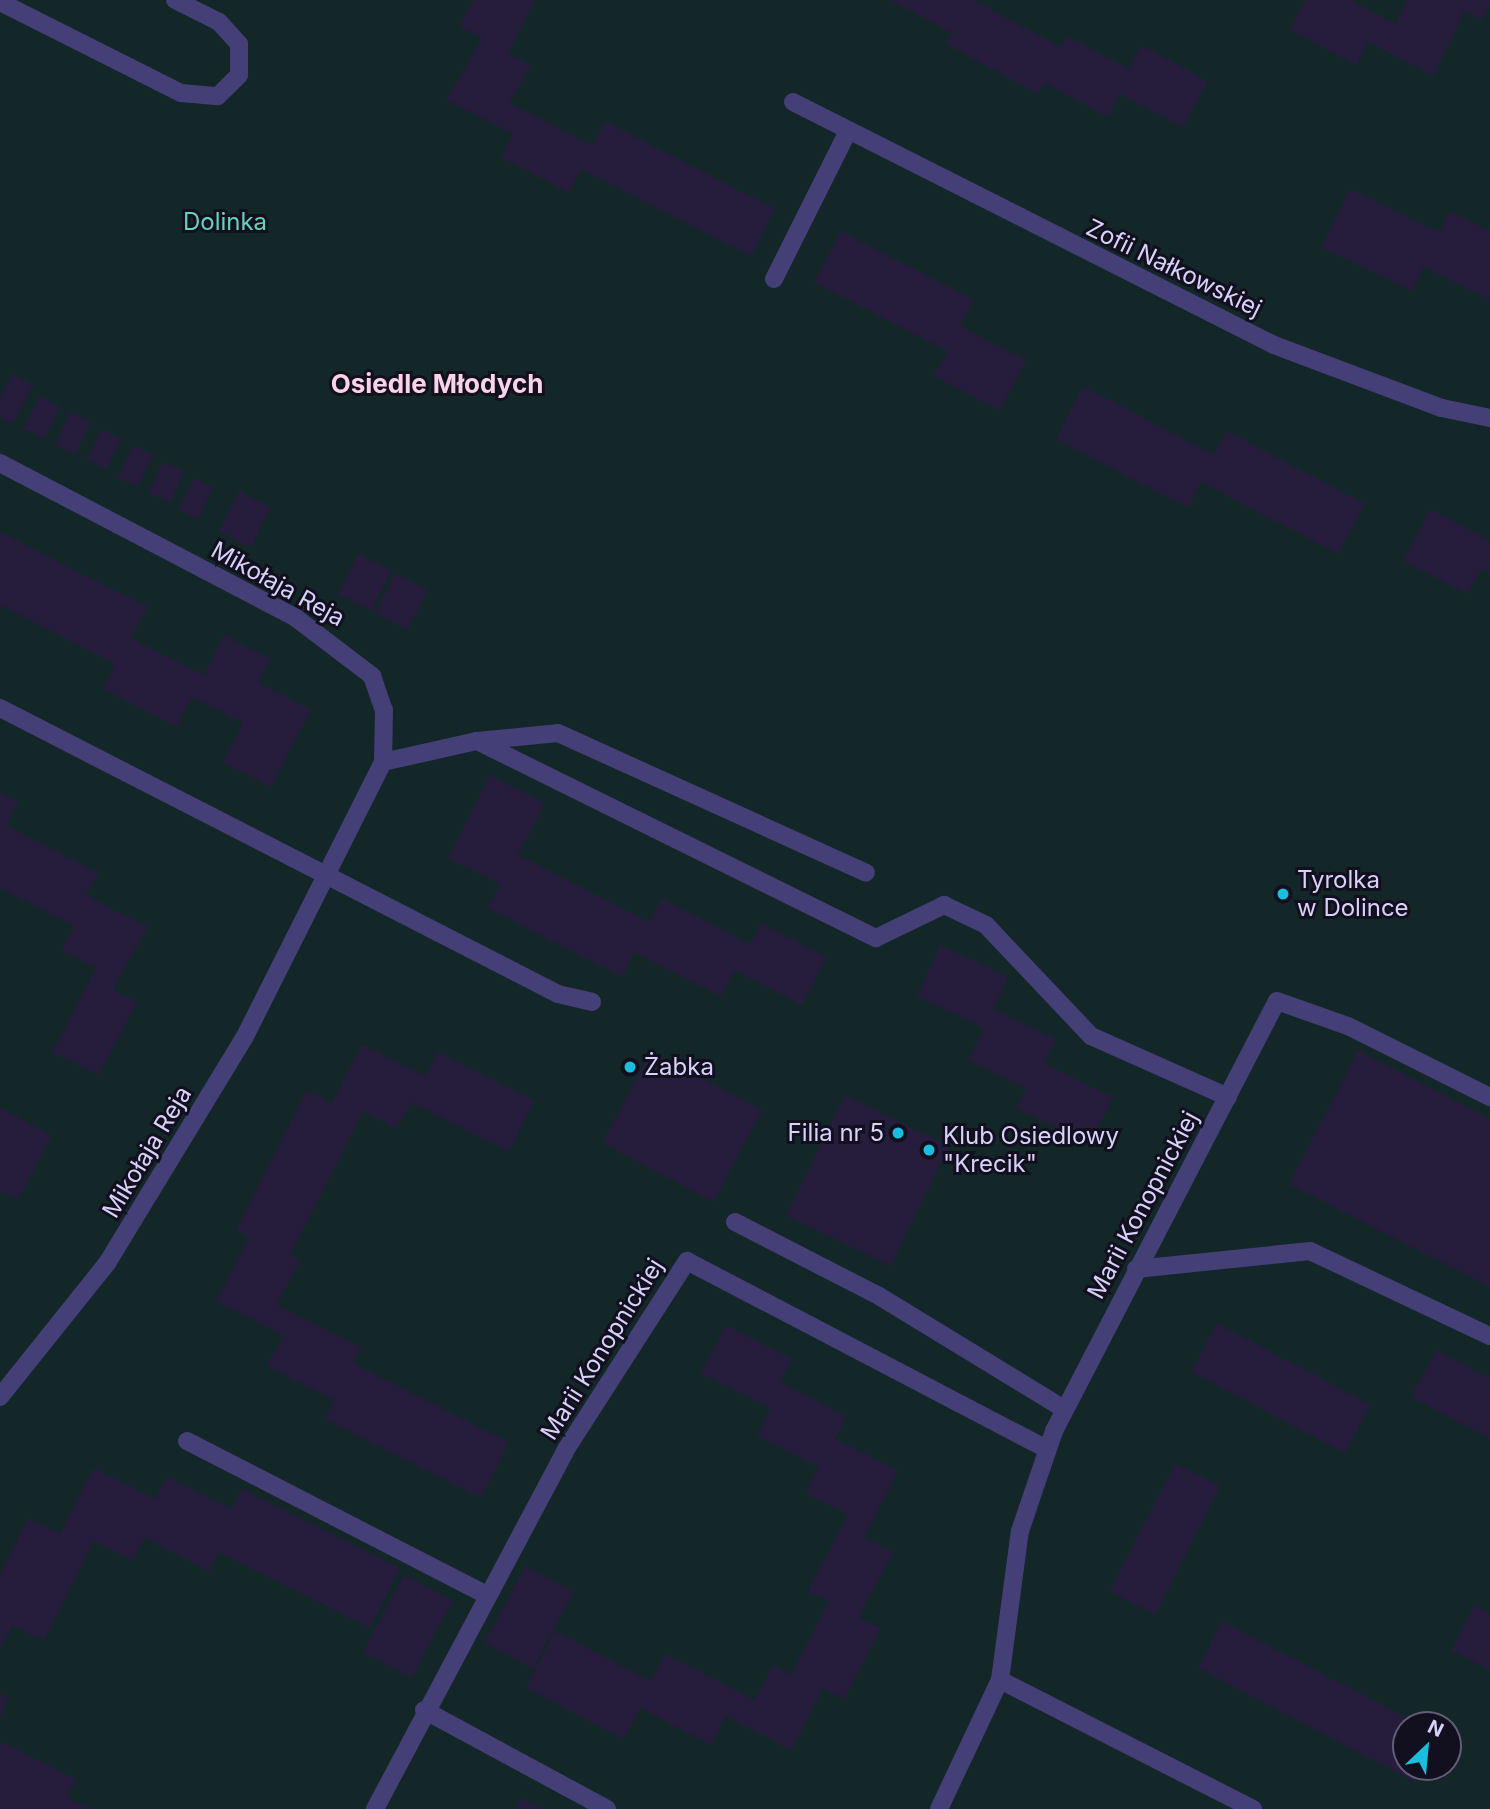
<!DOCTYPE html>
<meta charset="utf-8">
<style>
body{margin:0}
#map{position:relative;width:1490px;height:1809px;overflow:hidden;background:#120f1e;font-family:Inter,sans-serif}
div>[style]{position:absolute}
.green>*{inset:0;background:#132728}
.building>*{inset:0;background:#261d3d;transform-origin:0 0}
.service>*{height:18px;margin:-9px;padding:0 9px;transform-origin:9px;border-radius:9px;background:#453f78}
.minor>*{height:18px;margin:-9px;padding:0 9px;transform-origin:9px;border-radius:9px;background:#453f78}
.dots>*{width:19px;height:19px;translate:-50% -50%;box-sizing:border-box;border:4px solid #120f1e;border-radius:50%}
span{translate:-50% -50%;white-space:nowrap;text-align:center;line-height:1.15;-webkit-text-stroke:6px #120f1e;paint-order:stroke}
.park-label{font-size:24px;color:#66d1bd}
.street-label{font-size:24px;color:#d8d1fa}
.poi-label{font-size:24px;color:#d8d1fa}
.left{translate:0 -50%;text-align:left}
.right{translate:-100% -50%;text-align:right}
.neighbourhood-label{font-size:26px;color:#fad3e9;font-weight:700}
.north{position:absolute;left:1392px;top:1711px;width:70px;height:70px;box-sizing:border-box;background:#120f1e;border:2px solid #615d76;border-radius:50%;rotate:26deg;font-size:19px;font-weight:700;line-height:28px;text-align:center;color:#d8d1fa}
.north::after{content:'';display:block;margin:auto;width:24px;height:32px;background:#19bedf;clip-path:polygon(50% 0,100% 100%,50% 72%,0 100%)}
</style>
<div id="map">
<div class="green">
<div style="clip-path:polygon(evenodd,0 0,1490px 0,1490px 1809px,0 1809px,0 0,1406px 1725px,1448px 1725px,1448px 1767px,1406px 1767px,1406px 1725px)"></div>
</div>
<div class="building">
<div style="clip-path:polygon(473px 0,535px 0,508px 53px,530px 65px,510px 103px,593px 146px,605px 121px,775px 209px,751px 256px,581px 169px,569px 193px,501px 157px,513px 134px,446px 100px,482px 38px,460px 27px)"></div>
<div style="clip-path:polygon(890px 0,973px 0,1061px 47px,1067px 36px,1129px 69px,1141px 45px,1208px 81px,1183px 127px,1120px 94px,1108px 117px,1045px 83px,1038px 94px,946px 44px,952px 33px)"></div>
<div style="clip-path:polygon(1305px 0,1350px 0,1395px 24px,1407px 0,1490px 0,1490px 5px,1482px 20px,1464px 11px,1434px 76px,1368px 42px,1356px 65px,1290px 30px)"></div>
<div style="clip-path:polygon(1350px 189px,1439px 232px,1449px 211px,1490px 231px,1490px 300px,1424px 267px,1412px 291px,1321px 247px)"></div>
<div style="clip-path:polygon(841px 231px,974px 300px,960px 326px,1026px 360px,1000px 411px,934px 376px,947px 351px,814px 282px)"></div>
<div style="clip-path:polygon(12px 374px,33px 385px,13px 424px,0 417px,0 397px)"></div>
<div style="clip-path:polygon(1083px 386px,1214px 455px,1227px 431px,1365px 504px,1338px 554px,1201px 482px,1188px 508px,1056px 439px)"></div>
<div style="left:39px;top:396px;width:23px;height:36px;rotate:25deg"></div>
<div style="left:70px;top:412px;width:23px;height:36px;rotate:25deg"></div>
<div style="left:102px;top:429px;width:22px;height:34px;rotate:27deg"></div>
<div style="left:134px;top:445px;width:22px;height:36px;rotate:27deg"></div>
<div style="left:163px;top:462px;width:23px;height:34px;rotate:25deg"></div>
<div style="left:194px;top:478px;width:22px;height:35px;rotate:27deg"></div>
<div style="left:239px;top:491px;width:36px;height:45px;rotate:27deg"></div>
<div style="clip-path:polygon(1430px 509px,1490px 540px,1490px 573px,1482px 568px,1468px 594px,1403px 561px)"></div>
<div style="clip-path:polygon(0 532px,147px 607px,131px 638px,204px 675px,224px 635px,271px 659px,259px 683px,311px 710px,271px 787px,223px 762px,243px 723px,192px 697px,177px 727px,103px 689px,115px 664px,0 605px)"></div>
<div style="left:358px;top:554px;width:37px;height:45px;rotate:26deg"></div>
<div style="left:396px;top:573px;width:36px;height:45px;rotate:28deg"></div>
<div style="clip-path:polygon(490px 775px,545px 803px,518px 855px,650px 922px,661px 898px,750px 944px,761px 923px,827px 957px,802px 1005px,735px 970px,721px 996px,634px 952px,622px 977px,488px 908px,500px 884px,448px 858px)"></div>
<div style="clip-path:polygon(0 792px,18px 802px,6px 825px,98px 873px,86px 895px,147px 927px,113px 990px,137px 1002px,99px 1075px,52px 1052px,96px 968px,62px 950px,74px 926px,0 888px)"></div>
<div style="clip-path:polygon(940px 945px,1008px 977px,993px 1009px,1056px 1039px,1044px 1063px,1113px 1097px,1090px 1144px,1016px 1108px,1026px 1088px,968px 1060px,984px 1028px,917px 996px)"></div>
<div style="clip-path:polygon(362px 1044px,425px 1076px,438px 1052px,534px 1101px,509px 1152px,411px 1102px,397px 1129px,363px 1111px,290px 1255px,300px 1260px,277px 1305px,361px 1347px,353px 1363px,509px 1442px,481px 1498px,325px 1419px,334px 1400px,267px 1366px,283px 1335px,216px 1301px,249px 1236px,236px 1230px,307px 1090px,332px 1103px)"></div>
<div style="clip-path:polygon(1358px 1050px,1490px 1119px,1490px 1287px,1289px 1184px)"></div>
<div style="left:651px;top:1051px;width:126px;height:104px;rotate:28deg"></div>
<div style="left:845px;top:1095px;width:116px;height:134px;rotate:26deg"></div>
<div style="clip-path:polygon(0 1108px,52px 1135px,18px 1200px,0 1191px)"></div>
<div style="left:1217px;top:1323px;width:174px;height:55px;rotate:28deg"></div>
<div style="clip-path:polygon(726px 1325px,792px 1359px,780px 1382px,846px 1416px,835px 1439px,898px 1471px,864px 1538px,893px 1552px,859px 1617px,881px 1628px,844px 1699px,823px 1688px,791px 1750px,726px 1716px,711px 1745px,640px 1708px,624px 1739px,526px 1688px,555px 1631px,651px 1681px,665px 1654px,755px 1700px,773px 1665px,791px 1675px,829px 1601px,808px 1591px,848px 1514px,805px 1493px,818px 1467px,757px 1436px,770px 1408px,701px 1373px)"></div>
<div style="clip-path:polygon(1436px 1350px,1490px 1378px,1490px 1439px,1411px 1397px)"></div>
<div style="left:1175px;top:1463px;width:51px;height:144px;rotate:27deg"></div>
<div style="clip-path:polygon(93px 1468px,155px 1499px,167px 1476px,231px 1509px,242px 1489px,400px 1568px,370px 1628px,219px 1552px,209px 1571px,145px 1538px,133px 1561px,94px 1541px,44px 1641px,12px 1625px,0 1650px,0 1575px,28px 1518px,60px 1534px)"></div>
<div style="left:525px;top:1566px;width:55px;height:87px;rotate:28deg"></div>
<div style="left:404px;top:1575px;width:55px;height:87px;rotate:28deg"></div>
<div style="clip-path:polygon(1474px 1605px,1490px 1613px,1490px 1670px,1451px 1650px)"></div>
<div style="clip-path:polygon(1222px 1621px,1420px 1725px,1406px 1725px,1406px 1767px,1423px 1767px,1415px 1782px,1198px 1668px)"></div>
<div style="clip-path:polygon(0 1694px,9px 1698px,0 1717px)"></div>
<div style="clip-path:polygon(0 1741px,76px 1779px,67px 1797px,92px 1809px,0 1809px)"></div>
<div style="clip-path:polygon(521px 1798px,543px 1809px,516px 1809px)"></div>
</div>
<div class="service">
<div style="left:0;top:2px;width:203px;rotate:26.7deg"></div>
<div style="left:181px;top:93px;width:37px;rotate:5deg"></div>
<div style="left:218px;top:96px;width:30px;rotate:-45deg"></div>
<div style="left:239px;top:75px;width:31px;rotate:-90deg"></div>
<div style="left:239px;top:44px;width:30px;rotate:-132deg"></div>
<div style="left:219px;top:22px;width:49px;rotate:-153.4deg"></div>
<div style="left:477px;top:741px;width:81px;rotate:-5.6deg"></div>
<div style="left:558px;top:733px;width:338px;rotate:24.4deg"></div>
<div style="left:735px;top:1222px;width:162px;rotate:27.2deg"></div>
<div style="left:879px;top:1296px;width:217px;rotate:31.4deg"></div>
</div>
<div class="minor">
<div style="left:793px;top:102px;width:539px;rotate:26.8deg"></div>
<div style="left:1274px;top:345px;width:179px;rotate:20.6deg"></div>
<div style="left:1442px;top:408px;width:49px;rotate:11.8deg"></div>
<div style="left:774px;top:279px;width:163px;rotate:-63.4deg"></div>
<div style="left:0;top:463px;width:334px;rotate:27.6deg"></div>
<div style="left:296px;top:618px;width:96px;rotate:37.3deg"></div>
<div style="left:372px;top:676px;width:36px;rotate:71deg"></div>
<div style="left:384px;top:710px;width:52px;rotate:91.1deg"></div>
<div style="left:383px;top:762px;width:309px;rotate:116.7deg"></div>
<div style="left:244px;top:1038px;width:262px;rotate:121.3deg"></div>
<div style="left:108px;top:1262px;width:173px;rotate:128.7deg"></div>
<div style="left:0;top:708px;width:627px;rotate:27.14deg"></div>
<div style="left:558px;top:994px;width:35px;rotate:13deg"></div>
<div style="left:383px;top:762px;width:96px;rotate:-12.6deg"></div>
<div style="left:477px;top:741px;width:445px;rotate:26.3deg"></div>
<div style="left:876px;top:938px;width:76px;rotate:-25.9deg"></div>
<div style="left:944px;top:905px;width:47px;rotate:25.5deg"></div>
<div style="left:986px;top:925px;width:153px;rotate:46.6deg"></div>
<div style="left:1091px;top:1036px;width:150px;rotate:24deg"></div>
<div style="left:1136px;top:1269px;width:175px;rotate:-5.9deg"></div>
<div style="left:1310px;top:1251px;width:199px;rotate:25.3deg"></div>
<div style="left:187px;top:1441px;width:335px;rotate:27.2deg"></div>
<div style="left:1000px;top:1680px;width:284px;rotate:27deg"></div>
<div style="left:424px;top:1710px;width:208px;rotate:28.4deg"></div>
<div style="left:375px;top:1809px;width:405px;rotate:-62deg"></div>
<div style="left:565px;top:1451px;width:226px;rotate:-57.3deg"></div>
<div style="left:687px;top:1261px;width:406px;rotate:27.6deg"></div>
<div style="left:939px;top:1809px;width:143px;rotate:-64.7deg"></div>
<div style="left:1000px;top:1680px;width:150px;rotate:-82.4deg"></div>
<div style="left:1020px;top:1531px;width:106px;rotate:-71.2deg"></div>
<div style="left:1054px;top:1431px;width:484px;rotate:-62.6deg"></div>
<div style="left:1277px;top:1001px;width:75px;rotate:19.4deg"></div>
<div style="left:1348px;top:1026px;width:159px;rotate:26.6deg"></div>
</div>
<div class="dots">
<div style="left:1283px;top:894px;background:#19bedf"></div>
<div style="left:630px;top:1067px;background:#19bedf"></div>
<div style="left:898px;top:1133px;background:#19bedf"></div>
<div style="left:929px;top:1150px;background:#19bedf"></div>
</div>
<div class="park-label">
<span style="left:225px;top:222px">Dolinka</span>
</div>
<div class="street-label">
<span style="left:1174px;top:268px;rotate:26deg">Zofii Nałkowskiej</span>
<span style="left:278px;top:584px;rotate:29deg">Mikołaja Reja</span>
<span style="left:147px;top:1152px;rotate:-59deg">Mikołaja Reja</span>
<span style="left:1143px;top:1205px;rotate:-62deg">Marii Konopnickiej</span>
<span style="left:602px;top:1349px;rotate:-58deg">Marii Konopnickiej</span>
</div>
<div class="poi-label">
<span class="left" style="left:1297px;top:894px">Tyrolka<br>w Dolince</span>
<span class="left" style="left:644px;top:1067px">Żabka</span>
<span class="right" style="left:884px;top:1133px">Filia nr 5</span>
<span class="left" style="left:943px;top:1150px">Klub Osiedlowy<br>"Krecik"</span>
</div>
<div class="neighbourhood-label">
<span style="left:437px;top:384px">Osiedle Młodych</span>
</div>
<div class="north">N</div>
</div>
